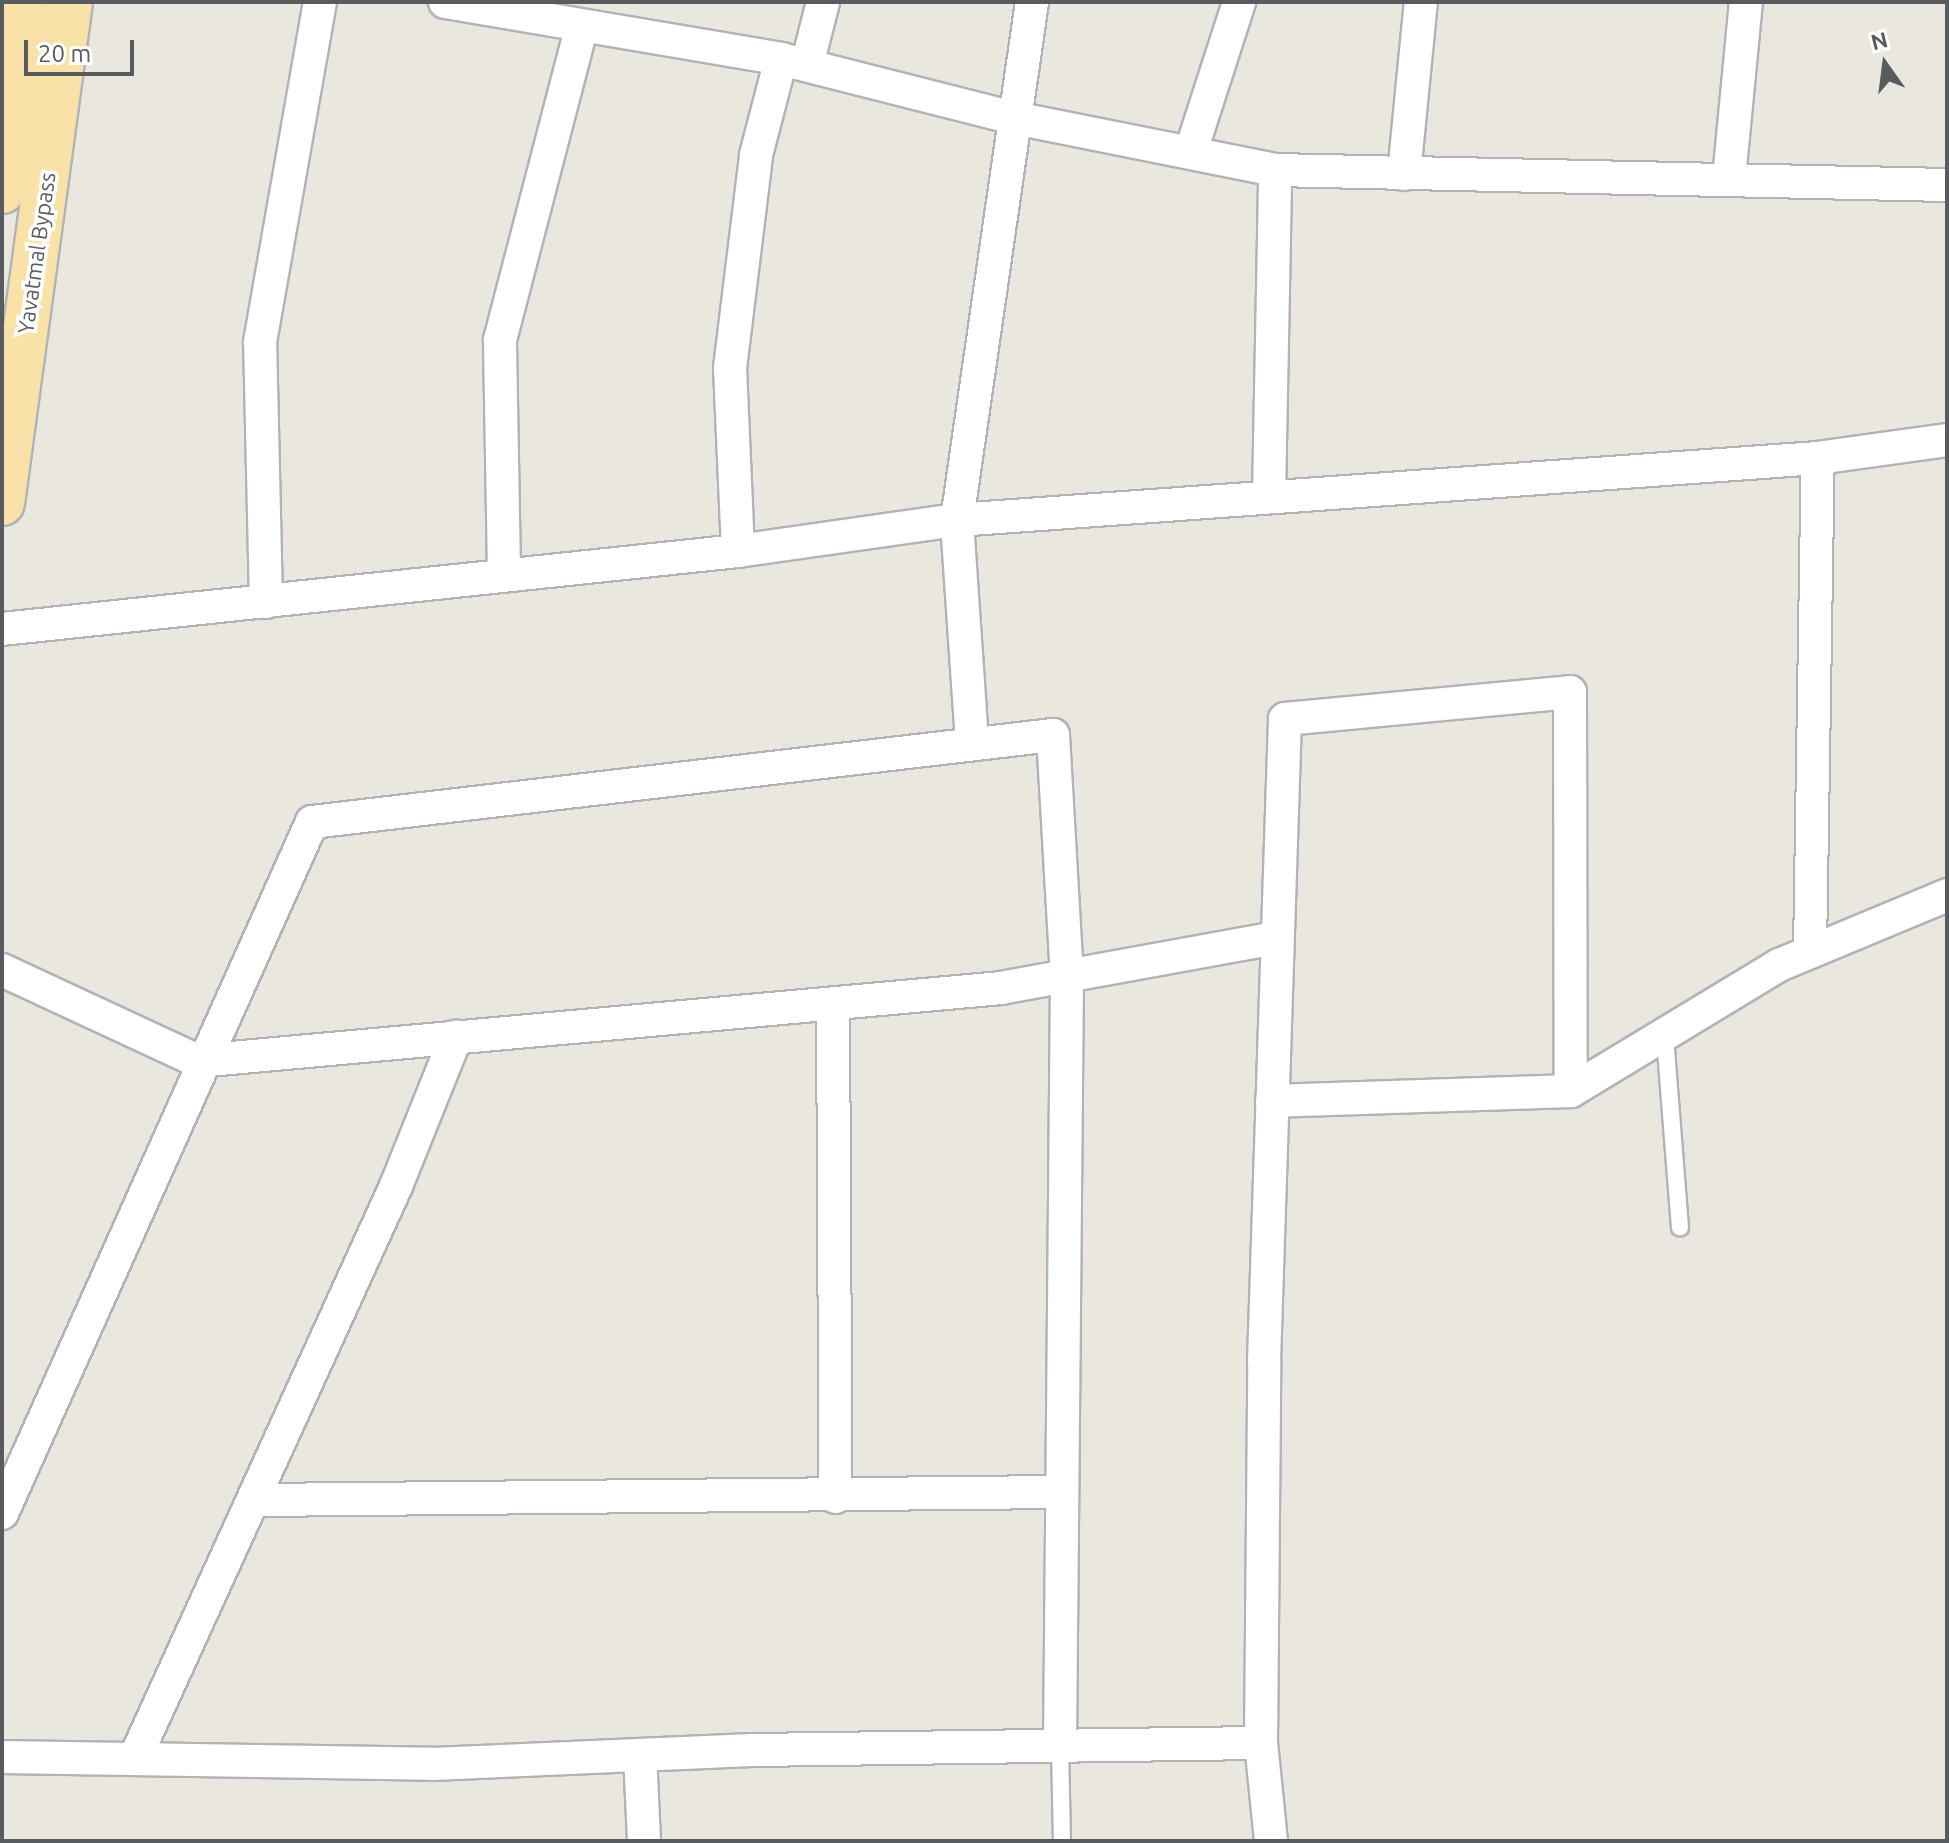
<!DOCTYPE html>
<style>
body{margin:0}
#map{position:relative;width:1949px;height:1843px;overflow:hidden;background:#eae7df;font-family:Ubuntu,sans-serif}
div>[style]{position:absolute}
.roads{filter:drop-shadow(2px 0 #b0b3b7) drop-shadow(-2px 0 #b0b3b7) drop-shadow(0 2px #b0b3b7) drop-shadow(0 -2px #b0b3b7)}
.lane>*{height:16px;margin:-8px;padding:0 8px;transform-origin:8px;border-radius:8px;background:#fff}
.street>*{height:32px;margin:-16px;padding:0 16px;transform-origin:16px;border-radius:16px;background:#fff}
.primary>*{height:44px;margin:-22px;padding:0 22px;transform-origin:22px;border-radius:22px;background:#f8e2a7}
span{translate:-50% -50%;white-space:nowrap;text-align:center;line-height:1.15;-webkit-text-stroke:7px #fff;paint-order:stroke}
.street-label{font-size:22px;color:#585c5f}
.frame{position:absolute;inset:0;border:4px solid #585c5f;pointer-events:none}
.north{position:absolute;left:1845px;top:24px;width:80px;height:80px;-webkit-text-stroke:6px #fff;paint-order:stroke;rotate:346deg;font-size:22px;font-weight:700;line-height:32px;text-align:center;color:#585c5f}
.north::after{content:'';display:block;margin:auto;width:28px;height:36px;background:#585c5f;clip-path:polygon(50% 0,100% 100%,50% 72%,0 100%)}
.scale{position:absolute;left:24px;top:40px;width:110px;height:36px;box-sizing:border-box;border:4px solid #585c5f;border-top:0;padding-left:10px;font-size:24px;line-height:28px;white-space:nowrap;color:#585c5f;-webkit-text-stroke:6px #fff;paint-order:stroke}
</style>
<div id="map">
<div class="roads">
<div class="lane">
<div style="left:1665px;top:1037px;width:191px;rotate:85.5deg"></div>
<div style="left:1060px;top:1747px;width:94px;rotate:88.8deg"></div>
</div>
<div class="street">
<div style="left:445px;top:2px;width:341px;rotate:9.6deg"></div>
<div style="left:781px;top:59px;width:236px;rotate:14.2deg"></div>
<div style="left:1010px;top:117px;width:270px;rotate:11.3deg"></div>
<div style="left:1275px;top:170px;width:672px;rotate:1.28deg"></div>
<div style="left:807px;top:65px;width:65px;rotate:-75.7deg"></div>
<div style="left:1191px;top:151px;width:157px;rotate:-72.1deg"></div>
<div style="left:1404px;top:174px;width:173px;rotate:-84.4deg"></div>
<div style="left:1729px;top:178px;width:177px;rotate:-84.5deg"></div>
<div style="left:1269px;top:496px;width:326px;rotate:-88.9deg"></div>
<div style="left:738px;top:551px;width:183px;rotate:-92.5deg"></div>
<div style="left:730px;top:368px;width:215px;rotate:-83deg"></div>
<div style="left:756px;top:155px;width:99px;rotate:-75.4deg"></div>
<div style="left:504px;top:572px;width:232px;rotate:-91deg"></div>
<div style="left:500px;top:340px;width:322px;rotate:-75.4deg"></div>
<div style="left:266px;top:602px;width:260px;rotate:-91.3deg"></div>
<div style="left:260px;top:342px;width:345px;rotate:-80deg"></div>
<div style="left:2px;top:629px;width:740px;rotate:-6.05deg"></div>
<div style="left:738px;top:551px;width:221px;rotate:-8.1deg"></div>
<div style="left:957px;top:520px;width:863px;rotate:-4.12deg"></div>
<div style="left:1818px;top:458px;width:130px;rotate:-7.9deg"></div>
<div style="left:972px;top:742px;width:223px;rotate:-93.9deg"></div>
<div style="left:957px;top:520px;width:523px;rotate:-81.76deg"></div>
<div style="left:1810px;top:952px;width:494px;rotate:-89.1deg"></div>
<div style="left:2px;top:970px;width:216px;rotate:24.9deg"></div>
<div style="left:198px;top:1061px;width:806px;rotate:-5.19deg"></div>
<div style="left:1001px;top:988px;width:280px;rotate:-10.3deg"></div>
<div style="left:833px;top:1005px;width:492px;rotate:89.7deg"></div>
<div style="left:1272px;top:1101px;width:299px;rotate:-1.9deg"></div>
<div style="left:1571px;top:1091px;width:243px;rotate:-31.2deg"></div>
<div style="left:1779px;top:965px;width:182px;rotate:-22.6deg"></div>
<div style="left:256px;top:1500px;width:802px;rotate:-0.57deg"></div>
<div style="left:2px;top:1513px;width:757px;rotate:-65.84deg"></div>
<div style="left:312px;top:822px;width:746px;rotate:-6.7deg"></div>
<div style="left:1053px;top:735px;width:242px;rotate:86.7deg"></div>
<div style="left:1067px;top:977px;width:770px;rotate:90.52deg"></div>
<div style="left:640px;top:1755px;width:86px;rotate:87.3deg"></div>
<div style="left:2px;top:1757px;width:430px;rotate:0.9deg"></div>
<div style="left:432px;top:1764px;width:320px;rotate:-2.5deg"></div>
<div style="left:752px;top:1750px;width:509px;rotate:-0.79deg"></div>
<div style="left:135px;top:1758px;width:629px;rotate:-65.47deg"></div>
<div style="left:396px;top:1186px;width:161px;rotate:-68.1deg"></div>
<div style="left:1271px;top:1841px;width:99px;rotate:-95.8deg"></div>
<div style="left:1261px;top:1743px;width:381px;rotate:-89.5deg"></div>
<div style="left:1264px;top:1362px;width:643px;rotate:-88.13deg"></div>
<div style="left:1285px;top:719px;width:286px;rotate:-5.4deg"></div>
<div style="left:1570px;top:692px;width:399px;rotate:89.9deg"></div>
</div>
<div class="primary">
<div style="left:2px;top:191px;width:191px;rotate:-82.8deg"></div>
<div style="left:2px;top:503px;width:506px;rotate:-82.27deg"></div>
</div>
</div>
<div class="street-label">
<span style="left:36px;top:253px;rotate:-82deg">Yavatmal Bypass</span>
</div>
<div class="frame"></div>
<div class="north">N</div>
<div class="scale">20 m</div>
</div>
